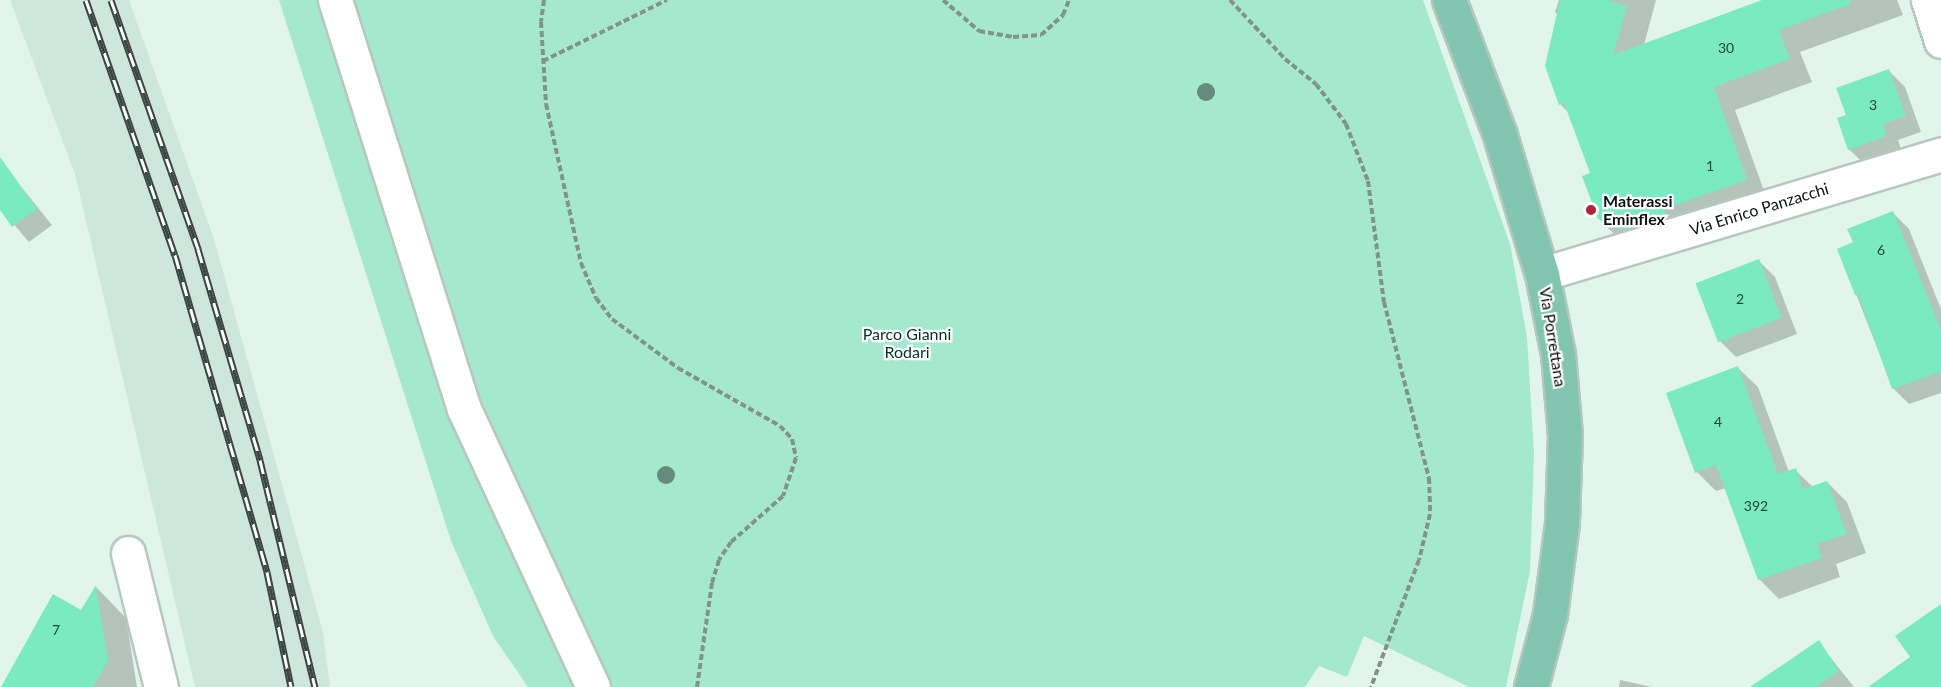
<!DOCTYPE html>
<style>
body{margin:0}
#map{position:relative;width:1941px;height:687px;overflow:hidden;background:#e2f5ed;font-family:Lato,sans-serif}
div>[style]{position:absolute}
.built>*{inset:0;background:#cde7dc}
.green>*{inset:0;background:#a4e9ce}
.shadow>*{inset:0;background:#0003}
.building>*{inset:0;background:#79eac2;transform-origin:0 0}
.path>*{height:4px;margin-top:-2px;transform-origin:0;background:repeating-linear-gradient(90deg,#84928c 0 6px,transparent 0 9px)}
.roads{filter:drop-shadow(2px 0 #b5c7bf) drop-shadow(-2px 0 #b5c7bf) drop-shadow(0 2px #b5c7bf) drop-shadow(0 -2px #b5c7bf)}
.minor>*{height:33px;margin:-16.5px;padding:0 16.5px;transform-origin:16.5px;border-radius:16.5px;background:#fff}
.primary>*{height:33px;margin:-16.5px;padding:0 16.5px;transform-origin:16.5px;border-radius:16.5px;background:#82c6b2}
.rail>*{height:7px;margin-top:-3.5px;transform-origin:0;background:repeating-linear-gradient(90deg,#fff 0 14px,#3c4542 0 28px);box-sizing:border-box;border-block:2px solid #3c4542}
.trees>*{width:18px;height:18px;margin:-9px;border-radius:50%;background:#668a7e}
.dots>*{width:16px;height:16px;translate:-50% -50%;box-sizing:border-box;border:3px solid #fff;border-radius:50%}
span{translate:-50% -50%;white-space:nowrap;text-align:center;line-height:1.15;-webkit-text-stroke:4.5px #fff;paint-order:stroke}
.number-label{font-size:14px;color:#25463a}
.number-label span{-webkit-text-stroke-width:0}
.poi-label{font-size:16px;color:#090f0d;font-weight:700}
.left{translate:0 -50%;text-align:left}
.street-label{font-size:16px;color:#090f0d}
.park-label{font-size:16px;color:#003324}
</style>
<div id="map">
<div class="built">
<div style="clip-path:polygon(10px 0,129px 0,214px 239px,323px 632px,330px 687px,195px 687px,75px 174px)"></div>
</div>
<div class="green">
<div style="clip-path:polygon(279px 0,1423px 0,1510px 244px,1527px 337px,1534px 453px,1530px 571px,1506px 687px,1469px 687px,1364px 636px,1347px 677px,1319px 666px,1305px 687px,528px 687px,493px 636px,451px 541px)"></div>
</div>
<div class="shadow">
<div style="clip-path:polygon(1559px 0,1656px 0,1644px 45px,1766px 0,1897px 0,1903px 15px,1800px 52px,1812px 82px,1735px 110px,1768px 202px,1621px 241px,1599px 219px,1592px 174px,1569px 113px,1560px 104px,1558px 15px,1555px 12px)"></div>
<div style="clip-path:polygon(1889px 71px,1905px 87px,1921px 132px,1898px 140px,1902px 152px,1865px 165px,1849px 149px,1847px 116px)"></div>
<div style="clip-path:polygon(14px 178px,52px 225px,29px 242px,0 208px,0 188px)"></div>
<div style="clip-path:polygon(1893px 213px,1909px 229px,1941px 309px,1941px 393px,1909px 404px,1893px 388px,1856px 294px,1855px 243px)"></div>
<div style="clip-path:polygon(1759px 261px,1775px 277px,1797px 334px,1736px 357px,1720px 341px,1698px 286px)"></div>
<div style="clip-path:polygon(1738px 368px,1758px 387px,1789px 472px,1795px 470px,1813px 487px,1827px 482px,1847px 502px,1866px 553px,1836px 564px,1840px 577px,1779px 599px,1759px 579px,1726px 488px,1716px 491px,1697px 472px)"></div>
<div style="clip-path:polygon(96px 587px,126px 618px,137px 687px,2px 687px,82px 612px)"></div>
<div style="clip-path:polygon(1818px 642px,1854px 687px,1753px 687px)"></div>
<div style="clip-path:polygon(1620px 680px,1652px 687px,1619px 687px)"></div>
</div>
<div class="building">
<div style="clip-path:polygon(1560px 0,1607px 0,1627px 6px,1613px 55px,1762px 0,1850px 0,1851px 4px,1779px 30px,1790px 59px,1714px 87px,1747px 180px,1664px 209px,1667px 217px,1622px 230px,1598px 219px,1582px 176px,1590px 173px,1564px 103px,1559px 105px,1545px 66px)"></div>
<div style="clip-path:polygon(1889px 69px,1906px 116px,1883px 124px,1887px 136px,1848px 150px,1837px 118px,1846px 115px,1836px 88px)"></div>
<div style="clip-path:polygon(0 157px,37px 209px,12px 227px,0 210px)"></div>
<div style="clip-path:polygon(1893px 211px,1941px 330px,1941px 372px,1892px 389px,1858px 294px,1855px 295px,1837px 249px,1853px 242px,1847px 229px)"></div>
<div style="left:1759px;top:259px;width:63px;height:68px;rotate:69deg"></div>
<div style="clip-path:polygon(1738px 366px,1778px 474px,1796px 468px,1803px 489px,1827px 481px,1847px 534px,1817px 544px,1822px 558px,1758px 580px,1716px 465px,1695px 473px,1666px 393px)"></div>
<div style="clip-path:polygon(96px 585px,108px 661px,93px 687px,1px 687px,53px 594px,81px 610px)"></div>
<div style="clip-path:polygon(1941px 604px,1941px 687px,1868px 687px,1910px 657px,1895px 636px)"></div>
<div style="clip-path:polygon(1819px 640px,1839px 671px,1816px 687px,1750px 687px)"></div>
</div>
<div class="path">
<div style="left:544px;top:0;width:22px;rotate:98deg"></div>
<div style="left:541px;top:22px;width:82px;rotate:86.5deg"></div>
<div style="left:546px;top:104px;width:163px;rotate:77.6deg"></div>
<div style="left:581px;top:263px;width:38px;rotate:67deg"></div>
<div style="left:596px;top:298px;width:26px;rotate:53deg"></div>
<div style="left:612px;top:319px;width:82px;rotate:36.6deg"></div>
<div style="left:678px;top:368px;width:117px;rotate:29.6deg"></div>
<div style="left:780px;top:426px;width:18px;rotate:47deg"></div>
<div style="left:792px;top:439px;width:19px;rotate:78deg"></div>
<div style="left:796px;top:458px;width:40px;rotate:108.9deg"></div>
<div style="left:783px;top:496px;width:69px;rotate:138.5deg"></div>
<div style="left:731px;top:542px;width:22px;rotate:124deg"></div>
<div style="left:719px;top:560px;width:24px;rotate:107deg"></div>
<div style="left:712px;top:583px;width:105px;rotate:98.2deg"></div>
<div style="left:943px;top:0;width:48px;rotate:40.7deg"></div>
<div style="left:979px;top:31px;width:35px;rotate:10deg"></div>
<div style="left:1013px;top:37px;width:28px;rotate:-4deg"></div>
<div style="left:1041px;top:35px;width:30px;rotate:-42deg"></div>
<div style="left:1063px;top:15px;width:16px;rotate:-68deg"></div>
<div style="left:1230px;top:0;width:81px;rotate:47deg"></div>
<div style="left:1285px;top:59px;width:40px;rotate:39deg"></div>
<div style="left:1316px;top:84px;width:50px;rotate:53.1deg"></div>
<div style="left:1346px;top:124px;width:61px;rotate:68.9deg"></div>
<div style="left:1368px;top:181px;width:122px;rotate:82.5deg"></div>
<div style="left:1384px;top:302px;width:182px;rotate:75.7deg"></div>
<div style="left:1429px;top:478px;width:36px;rotate:88deg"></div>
<div style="left:1430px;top:514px;width:47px;rotate:103.4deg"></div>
<div style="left:1419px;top:560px;width:136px;rotate:110.7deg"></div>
<div style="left:543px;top:61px;width:138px;rotate:-26.2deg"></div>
</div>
<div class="roads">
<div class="minor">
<div style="left:335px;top:0;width:429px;rotate:72.5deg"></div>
<div style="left:464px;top:409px;width:306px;rotate:65.1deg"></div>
<div style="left:1928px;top:0;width:43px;rotate:72.4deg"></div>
<div style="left:1542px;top:274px;width:417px;rotate:-16.7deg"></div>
<div style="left:128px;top:553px;width:138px;rotate:76.2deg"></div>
</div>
<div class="primary">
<div style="left:1449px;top:0;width:141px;rotate:69.3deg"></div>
<div style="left:1499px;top:132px;width:148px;rotate:73.2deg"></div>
<div style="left:1542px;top:274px;width:82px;rotate:78.7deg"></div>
<div style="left:1558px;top:354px;width:81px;rotate:85.1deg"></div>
<div style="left:1565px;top:435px;width:88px;rotate:92deg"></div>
<div style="left:1562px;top:523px;width:92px;rotate:97.5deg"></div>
<div style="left:1550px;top:614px;width:75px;rotate:104.6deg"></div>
</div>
</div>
<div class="rail">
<div style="left:86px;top:0;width:270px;rotate:70.8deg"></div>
<div style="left:175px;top:255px;width:330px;rotate:73.8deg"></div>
<div style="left:267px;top:572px;width:117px;rotate:78.2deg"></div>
<div style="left:111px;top:0;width:264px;rotate:70.7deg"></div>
<div style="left:198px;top:249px;width:220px;rotate:73.6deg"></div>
<div style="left:260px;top:460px;width:234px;rotate:76.4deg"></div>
</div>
<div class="trees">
<div style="left:1206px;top:92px"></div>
<div style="left:666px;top:475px"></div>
</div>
<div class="dots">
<div style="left:1591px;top:210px;background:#b3213a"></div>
</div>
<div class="number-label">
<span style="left:1726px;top:48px">30</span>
<span style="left:1873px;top:105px">3</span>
<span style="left:1710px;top:166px">1</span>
<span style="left:1881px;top:250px">6</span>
<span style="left:1740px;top:299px">2</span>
<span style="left:1718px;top:422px">4</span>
<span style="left:1756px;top:506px">392</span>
<span style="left:56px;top:630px">7</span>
</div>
<div class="poi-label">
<span class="left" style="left:1603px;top:210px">Materassi<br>Eminflex</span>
</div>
<div class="street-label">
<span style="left:1759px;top:209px;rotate:-17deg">Via Enrico Panzacchi</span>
<span style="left:1553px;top:337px;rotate:81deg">Via Porrettana</span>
</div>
<div class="park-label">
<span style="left:907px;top:343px">Parco Gianni<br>Rodari</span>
</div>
</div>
